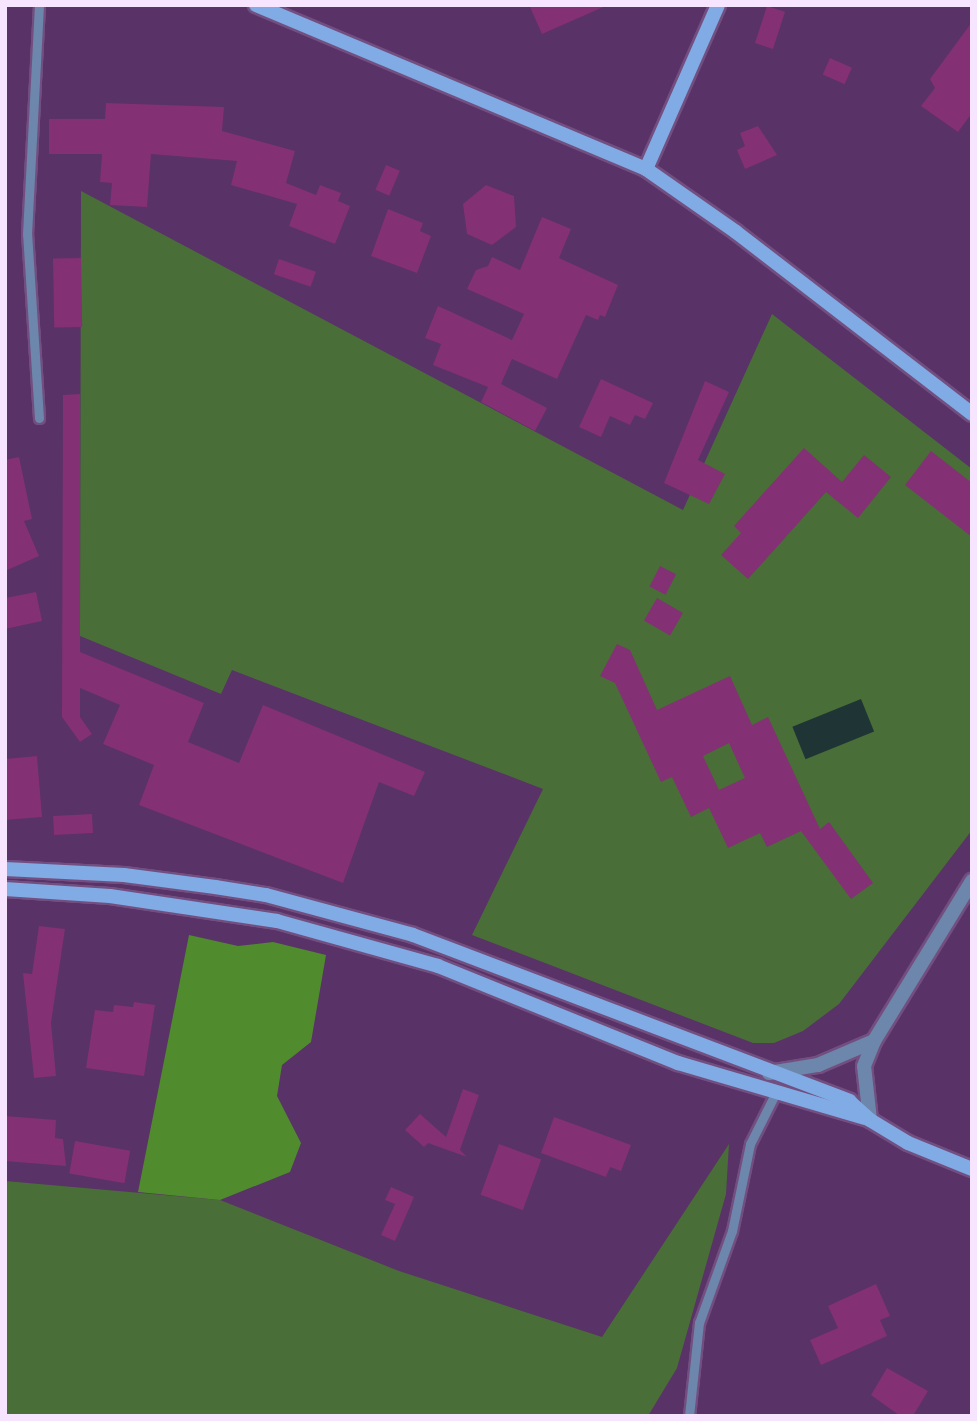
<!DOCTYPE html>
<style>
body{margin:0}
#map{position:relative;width:977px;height:1421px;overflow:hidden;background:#593268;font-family:"Times New Roman",serif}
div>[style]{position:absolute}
.green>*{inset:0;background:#4a6e37}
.forest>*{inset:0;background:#508b2d}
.water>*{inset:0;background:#1f3535;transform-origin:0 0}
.building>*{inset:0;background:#833074;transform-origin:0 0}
.roads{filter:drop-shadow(2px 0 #724f80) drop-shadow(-2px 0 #724f80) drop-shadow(0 2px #724f80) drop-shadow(0 -2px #724f80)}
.lane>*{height:9px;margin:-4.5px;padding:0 4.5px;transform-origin:4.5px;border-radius:4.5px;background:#6c87ab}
.street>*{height:14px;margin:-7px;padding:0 7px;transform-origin:7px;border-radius:7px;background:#6c87ab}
.secondary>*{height:14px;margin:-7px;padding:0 7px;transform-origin:7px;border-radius:7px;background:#80abe4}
span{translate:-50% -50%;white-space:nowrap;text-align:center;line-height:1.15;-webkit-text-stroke:5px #4e275c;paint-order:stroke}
.frame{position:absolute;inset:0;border:7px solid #f7e5ff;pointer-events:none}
</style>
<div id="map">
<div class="green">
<div style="clip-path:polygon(81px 191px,683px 510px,772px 314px,972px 469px,972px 830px,839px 1004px,803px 1031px,774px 1043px,753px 1043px,472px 935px,543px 789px,232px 670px,221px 694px,80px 636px)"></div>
<div style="clip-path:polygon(729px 1144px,726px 1194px,677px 1368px,648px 1416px,5px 1416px,5px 1181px,220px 1200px,399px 1271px,602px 1337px)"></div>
</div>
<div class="forest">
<div style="clip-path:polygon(189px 935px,238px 946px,273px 942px,326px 955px,311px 1042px,282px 1065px,277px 1096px,301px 1143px,290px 1172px,220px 1200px,138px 1192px)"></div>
</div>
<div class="water">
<div style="left:861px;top:699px;width:35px;height:74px;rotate:68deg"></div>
</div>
<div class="building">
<div style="clip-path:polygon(529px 5px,608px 5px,542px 34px)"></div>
<div style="left:767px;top:6px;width:19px;height:39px;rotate:18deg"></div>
<div style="clip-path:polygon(972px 22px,972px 113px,958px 132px,921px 106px,935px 88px,930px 79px)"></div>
<div style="left:830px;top:58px;width:24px;height:18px;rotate:24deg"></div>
<div style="clip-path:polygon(106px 103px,224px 107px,222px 131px,295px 151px,286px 183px,316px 195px,320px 185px,341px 193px,338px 201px,350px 206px,335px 244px,289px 226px,297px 204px,231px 185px,237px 161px,151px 154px,147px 207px,110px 205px,112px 183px,100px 182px,102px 154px,49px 154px,49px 119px,105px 119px)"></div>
<div style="clip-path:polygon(758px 126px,777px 155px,745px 169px,737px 150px,745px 146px,740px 133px)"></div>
<div style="left:386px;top:165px;width:15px;height:27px;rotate:23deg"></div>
<div style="clip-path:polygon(486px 185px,514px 196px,516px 227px,492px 245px,467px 234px,463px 204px)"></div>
<div style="clip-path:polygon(388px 209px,423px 223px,420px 231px,431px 236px,417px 273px,371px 256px)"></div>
<div style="clip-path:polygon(542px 217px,571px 229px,559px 258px,618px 285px,605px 317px,600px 315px,598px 320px,586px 315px,557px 379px,512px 359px,501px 384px,547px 408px,535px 431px,481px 402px,488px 387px,433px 365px,441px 344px,425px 338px,438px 306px,512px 340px,524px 314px,467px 289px,476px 270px,488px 266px,492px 257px,520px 270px)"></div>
<div style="left:81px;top:258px;width:69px;height:28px;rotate:89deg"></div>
<div style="left:279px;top:259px;width:39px;height:16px;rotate:19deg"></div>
<div style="clip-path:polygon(601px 379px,653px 403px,645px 419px,635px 415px,630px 425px,610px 416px,601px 437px,579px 427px)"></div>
<div style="clip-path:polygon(705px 381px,729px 392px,698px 460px,725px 474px,709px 504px,664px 483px)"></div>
<div style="clip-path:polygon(80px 394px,80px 652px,204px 703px,188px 742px,239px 763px,263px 705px,425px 772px,414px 796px,379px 782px,343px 883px,139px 805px,154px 765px,103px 744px,120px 705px,80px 688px,80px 717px,92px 734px,80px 742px,62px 717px,63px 395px)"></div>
<div style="clip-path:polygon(804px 448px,842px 482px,864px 455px,891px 477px,858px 518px,826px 492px,748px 579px,721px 555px,741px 533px,734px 526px)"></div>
<div style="clip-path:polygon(931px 451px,972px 483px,972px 537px,905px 485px)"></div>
<div style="clip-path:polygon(19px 457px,32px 519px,24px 521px,39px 556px,5px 571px,5px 460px)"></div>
<div style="left:660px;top:566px;width:18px;height:23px;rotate:27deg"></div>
<div style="clip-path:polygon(36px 592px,42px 621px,5px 629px,5px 598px)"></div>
<div style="left:657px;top:598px;width:30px;height:26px;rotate:30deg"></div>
<div style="clip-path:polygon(evenodd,617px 644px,630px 650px,657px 710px,730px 676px,752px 725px,768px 717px,820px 829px,829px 822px,873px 883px,851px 899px,801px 831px,767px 847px,760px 833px,728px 848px,709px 808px,691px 817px,672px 777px,661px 782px,615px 683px,600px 676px,617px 644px,729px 743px,745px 778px,719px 790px,703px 756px,729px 743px)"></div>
<div style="clip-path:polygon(37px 756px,42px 817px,5px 820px,5px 759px)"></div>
<div style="left:92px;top:814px;width:19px;height:39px;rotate:87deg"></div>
<div style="clip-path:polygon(39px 926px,65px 929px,51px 1023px,56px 1076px,34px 1078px,23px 973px,32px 974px)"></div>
<div style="clip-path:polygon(134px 1002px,155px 1005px,144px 1076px,86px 1068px,95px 1010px,113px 1012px,114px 1005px,133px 1007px)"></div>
<div style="clip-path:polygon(463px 1089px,479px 1095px,460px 1150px,467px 1157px,428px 1143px,424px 1147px,405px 1130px,420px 1114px,446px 1137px)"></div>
<div style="clip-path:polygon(5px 1116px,56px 1120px,55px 1138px,63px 1139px,66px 1166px,5px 1161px)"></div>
<div style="clip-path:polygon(554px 1117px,631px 1145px,621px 1171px,610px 1167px,606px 1177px,541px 1153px)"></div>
<div style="left:75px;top:1141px;width:56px;height:33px;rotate:10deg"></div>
<div style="left:499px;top:1144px;width:45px;height:54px;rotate:20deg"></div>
<div style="clip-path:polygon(391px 1187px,414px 1197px,395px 1241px,381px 1235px,395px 1204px,385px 1200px)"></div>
<div style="clip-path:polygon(876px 1284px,890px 1316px,880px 1320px,887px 1336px,821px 1365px,810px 1340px,838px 1328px,828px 1306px)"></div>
<div style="clip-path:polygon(887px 1368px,928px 1391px,913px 1416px,900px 1416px,871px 1395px)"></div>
</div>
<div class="roads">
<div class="lane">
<div style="left:39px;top:418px;width:184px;rotate:-93.7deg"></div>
<div style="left:27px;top:234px;width:229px;rotate:-87deg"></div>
<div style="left:689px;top:1416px;width:94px;rotate:-83.9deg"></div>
<div style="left:699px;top:1323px;width:98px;rotate:-70.3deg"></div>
<div style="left:732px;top:1231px;width:89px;rotate:-78.3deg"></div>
<div style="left:750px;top:1144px;width:58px;rotate:-63.4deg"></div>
</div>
<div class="street">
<div style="left:769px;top:1073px;width:50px;rotate:-9.3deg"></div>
<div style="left:818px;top:1065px;width:61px;rotate:-23.2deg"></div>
<div style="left:870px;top:1120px;width:54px;rotate:-96.3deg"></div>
<div style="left:864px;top:1066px;width:27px;rotate:-68deg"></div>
<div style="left:874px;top:1041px;width:188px;rotate:-58.5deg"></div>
</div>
<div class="secondary">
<div style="left:256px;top:5px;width:423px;rotate:22.8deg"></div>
<div style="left:646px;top:169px;width:110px;rotate:35deg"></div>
<div style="left:736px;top:232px;width:298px;rotate:37.6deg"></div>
<div style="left:646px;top:169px;width:179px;rotate:-66.3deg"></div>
<div style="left:5px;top:869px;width:119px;rotate:2.9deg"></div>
<div style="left:124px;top:875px;width:92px;rotate:7.5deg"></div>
<div style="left:215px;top:887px;width:52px;rotate:8.9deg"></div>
<div style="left:266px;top:895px;width:152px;rotate:15.2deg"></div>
<div style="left:413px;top:935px;width:467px;rotate:20.8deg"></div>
<div style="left:849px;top:1101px;width:28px;rotate:42deg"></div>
<div style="left:870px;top:1120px;width:44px;rotate:31.2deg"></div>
<div style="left:908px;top:1143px;width:69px;rotate:22.1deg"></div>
<div style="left:5px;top:889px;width:105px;rotate:3.8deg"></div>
<div style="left:110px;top:896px;width:169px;rotate:8.5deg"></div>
<div style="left:277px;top:921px;width:167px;rotate:15.6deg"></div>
<div style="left:438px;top:966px;width:259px;rotate:22deg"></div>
<div style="left:678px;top:1063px;width:195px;rotate:16.4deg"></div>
</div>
</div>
<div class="frame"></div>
</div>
